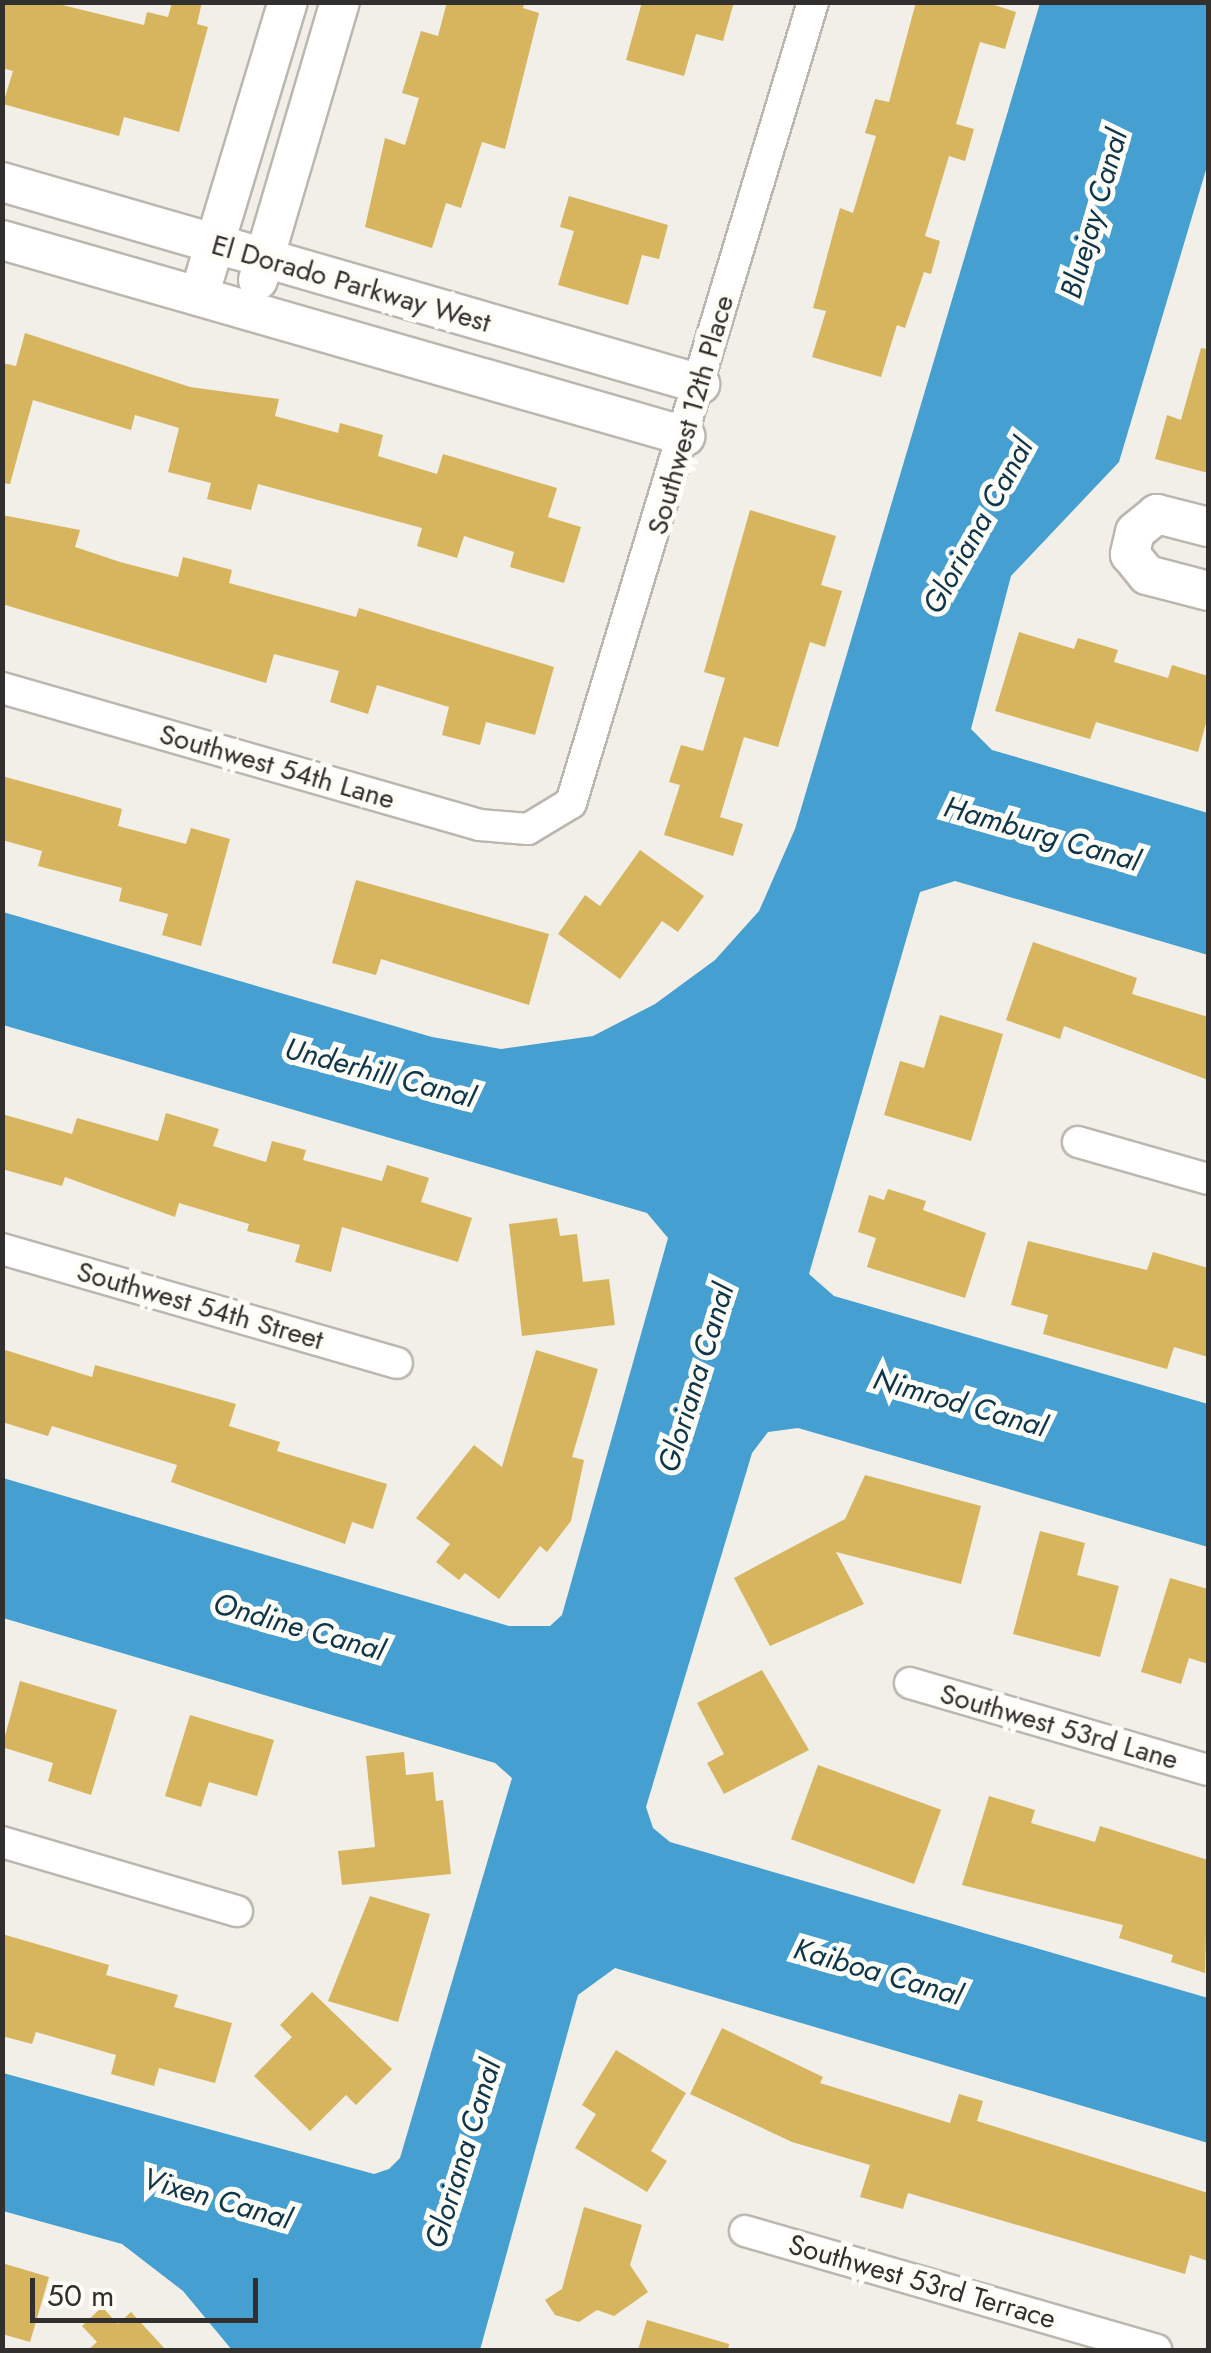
<!DOCTYPE html>
<style>
body{margin:0}
#map{position:relative;width:1211px;height:2353px;overflow:hidden;background:#f2efe8;font-family:Jost,sans-serif}
div>[style]{position:absolute}
.water>*{inset:0;background:#459fd1}
.building>*{inset:0;background:#d7b55f;transform-origin:0 0}
.roads{filter:drop-shadow(2px 0 #bab7b0) drop-shadow(-2px 0 #bab7b0) drop-shadow(0 2px #bab7b0) drop-shadow(0 -2px #bab7b0)}
.minor>*{height:30px;margin:-15px;padding:0 15px;transform-origin:15px;border-radius:15px;background:#fff}
.tertiary>*{height:38px;margin:-19px;padding:0 19px;transform-origin:19px;border-radius:19px;background:#fff}
span{translate:-50% -50%;white-space:nowrap;text-align:center;line-height:1.15;-webkit-text-stroke:10px #fffdf7;paint-order:stroke}
.street-label{font-size:28px;color:#32302e}
.water-label{font-size:30px;color:#0d354a;font-style:italic}
.frame{position:absolute;inset:0;border:5px solid #32302e;pointer-events:none}
.scale{position:absolute;left:30px;top:2278px;width:228px;height:45px;box-sizing:border-box;border:5px solid #32302e;border-top:0;padding-left:12px;font-size:30px;line-height:35px;white-space:nowrap;color:#32302e;-webkit-text-stroke:8px #fffdf7;paint-order:stroke}
</style>
<div id="map">
<div class="water">
<div style="clip-path:polygon(1040px 3px,1208px 3px,1208px 163px,1119px 462px,1011px 576px,971px 729px,992px 750px,1208px 813px,1208px 955px,955px 881px,920px 892px,809px 1274px,834px 1296px,1208px 1404px,1208px 1547px,798px 1428px,768px 1432px,752px 1453px,646px 1807px,653px 1828px,670px 1842px,1208px 1998px,1208px 2143px,615px 1968px,578px 1995px,480px 2350px,232px 2350px,183px 2291px,122px 2244px,3px 2211px,3px 2073px,374px 2174px,389px 2169px,400px 2158px,512px 1778px,495px 1763px,3px 1618px,3px 1478px,509px 1626px,550px 1626px,562px 1615px,668px 1238px,647px 1213px,3px 1025px,3px 912px,432px 1037px,501px 1049px,593px 1036px,655px 1004px,715px 960px,759px 911px,795px 829px)"></div>
</div>
<div class="building">
<div style="clip-path:polygon(2px 2px,50px 2px,144px 25px,147px 12px,168px 17px,172px 2px,202px 2px,197px 24px,208px 27px,179px 132px,124px 117px,119px 136px,3px 104px,13px 71px,2px 68px)"></div>
<div style="clip-path:polygon(447px 2px,525px 2px,523px 8px,539px 13px,505px 149px,482px 142px,461px 208px,446px 203px,432px 248px,365px 227px,385px 138px,405px 145px,419px 98px,402px 93px,421px 31px,438px 36px)"></div>
<div style="clip-path:polygon(642px 2px,734px 2px,723px 41px,696px 34px,684px 76px,626px 60px)"></div>
<div style="clip-path:polygon(916px 2px,985px 2px,1016px 12px,1005px 49px,980px 42px,956px 124px,974px 129px,965px 161px,949px 156px,925px 236px,940px 241px,931px 274px,924px 272px,905px 328px,897px 325px,881px 377px,812px 357px,826px 311px,813px 308px,840px 208px,853px 213px,876px 136px,865px 133px,875px 99px,889px 102px)"></div>
<div style="clip-path:polygon(569px 196px,668px 225px,659px 259px,642px 255px,628px 305px,558px 285px,574px 231px,560px 227px)"></div>
<div style="clip-path:polygon(25px 333px,190px 387px,279px 399px,275px 416px,338px 433px,340px 423px,383px 435px,378px 456px,437px 474px,443px 454px,557px 488px,548px 517px,581px 527px,564px 583px,510px 567px,514px 552px,464px 536px,457px 558px,417px 546px,422px 528px,258px 484px,251px 510px,207px 499px,211px 483px,168px 472px,179px 428px,135px 415px,131px 430px,33px 400px,10px 484px,2px 483px,2px 363px,16px 366px)"></div>
<div style="clip-path:polygon(1201px 348px,1208px 349px,1208px 473px,1155px 459px,1167px 415px,1181px 420px)"></div>
<div style="clip-path:polygon(750px 510px,836px 536px,821px 585px,842px 591px,825px 647px,810px 642px,778px 747px,744px 737px,720px 817px,743px 824px,733px 856px,664px 835px,680px 785px,669px 782px,681px 745px,703px 751px,725px 678px,704px 672px)"></div>
<div style="clip-path:polygon(2px 515px,80px 530px,75px 547px,120px 562px,178px 577px,183px 557px,232px 570px,229px 583px,356px 617px,359px 608px,554px 667px,535px 735px,486px 722px,480px 745px,442px 735px,449px 707px,377px 685px,368px 714px,330px 702px,339px 671px,274px 654px,266px 683px,2px 604px)"></div>
<div style="clip-path:polygon(1019px 632px,1074px 649px,1078px 638px,1118px 650px,1114px 662px,1168px 678px,1172px 665px,1208px 676px,1208px 716px,1198px 752px,1096px 722px,1090px 739px,995px 711px)"></div>
<div style="clip-path:polygon(2px 776px,122px 809px,118px 826px,186px 844px,191px 828px,230px 839px,201px 946px,162px 935px,168px 914px,119px 901px,122px 888px,38px 866px,42px 851px,2px 840px)"></div>
<div style="clip-path:polygon(640px 850px,704px 896px,678px 932px,662px 921px,620px 979px,558px 934px,585px 895px,600px 906px)"></div>
<div style="clip-path:polygon(356px 880px,549px 934px,529px 1005px,381px 959px,376px 975px,332px 963px)"></div>
<div style="clip-path:polygon(1033px 942px,1137px 978px,1132px 994px,1208px 1017px,1208px 1080px,1064px 1026px,1060px 1039px,1006px 1020px)"></div>
<div style="clip-path:polygon(940px 1015px,1003px 1034px,971px 1141px,884px 1115px,900px 1061px,924px 1068px)"></div>
<div style="clip-path:polygon(166px 1113px,219px 1129px,213px 1146px,266px 1162px,272px 1141px,306px 1150px,303px 1160px,382px 1181px,387px 1165px,429px 1178px,421px 1202px,472px 1218px,458px 1262px,342px 1227px,331px 1272px,295px 1262px,300px 1245px,247px 1231px,249px 1224px,179px 1203px,175px 1217px,65px 1177px,62px 1186px,2px 1169px,2px 1114px,72px 1134px,77px 1118px,158px 1141px)"></div>
<div style="clip-path:polygon(888px 1189px,926px 1201px,923px 1210px,986px 1233px,965px 1298px,867px 1267px,876px 1238px,858px 1232px,869px 1195px,884px 1200px)"></div>
<div style="clip-path:polygon(557px 1218px,560px 1236px,577px 1234px,583px 1282px,609px 1279px,615px 1325px,522px 1336px,509px 1224px)"></div>
<div style="clip-path:polygon(1028px 1241px,1147px 1270px,1153px 1252px,1208px 1268px,1208px 1357px,1174px 1347px,1167px 1369px,1043px 1334px,1048px 1315px,1011px 1305px)"></div>
<div style="clip-path:polygon(2px 1349px,92px 1377px,95px 1365px,236px 1404px,229px 1426px,280px 1442px,277px 1451px,387px 1484px,373px 1529px,352px 1522px,345px 1544px,171px 1482px,177px 1465px,52px 1426px,48px 1436px,2px 1422px)"></div>
<div style="clip-path:polygon(536px 1350px,598px 1369px,572px 1457px,584px 1460px,571px 1521px,547px 1552px,540px 1546px,499px 1599px,465px 1573px,459px 1580px,436px 1562px,450px 1544px,416px 1518px,474px 1445px,502px 1467px)"></div>
<div style="clip-path:polygon(865px 1475px,981px 1506px,961px 1584px,836px 1552px,864px 1604px,770px 1646px,734px 1578px,845px 1519px)"></div>
<div style="clip-path:polygon(1040px 1531px,1085px 1543px,1077px 1575px,1119px 1586px,1100px 1657px,1013px 1634px)"></div>
<div style="clip-path:polygon(1170px 1578px,1208px 1589px,1208px 1664px,1189px 1658px,1181px 1684px,1141px 1672px)"></div>
<div style="clip-path:polygon(762px 1670px,809px 1750px,724px 1794px,707px 1763px,724px 1754px,697px 1703px)"></div>
<div style="clip-path:polygon(20px 1681px,117px 1710px,91px 1795px,48px 1781px,53px 1763px,2px 1747px)"></div>
<div style="clip-path:polygon(190px 1715px,274px 1740px,257px 1796px,209px 1782px,201px 1807px,165px 1796px)"></div>
<div style="clip-path:polygon(404px 1752px,406px 1775px,433px 1772px,436px 1801px,443px 1800px,451px 1874px,342px 1885px,338px 1851px,375px 1847px,366px 1756px)"></div>
<div style="left:818px;top:1765px;width:131px;height:79px;rotate:20deg"></div>
<div style="clip-path:polygon(989px 1796px,1035px 1810px,1031px 1823px,1095px 1842px,1100px 1826px,1208px 1860px,1205px 1973px,1171px 1962px,1173px 1955px,1119px 1938px,1123px 1925px,962px 1885px)"></div>
<div style="clip-path:polygon(370px 1896px,430px 1914px,398px 2022px,328px 2001px)"></div>
<div style="clip-path:polygon(2px 1934px,109px 1965px,106px 1975px,178px 1995px,174px 2007px,232px 2023px,215px 2083px,159px 2068px,154px 2086px,111px 2074px,116px 2055px,36px 2032px,32px 2044px,2px 2036px)"></div>
<div style="clip-path:polygon(312px 1992px,392px 2069px,356px 2105px,346px 2095px,310px 2131px,254px 2076px,292px 2037px,280px 2025px)"></div>
<div style="clip-path:polygon(722px 2028px,823px 2077px,820px 2083px,950px 2123px,959px 2094px,983px 2101px,977px 2121px,1208px 2193px,1208px 2261px,1190px 2255px,1185px 2274px,908px 2193px,903px 2209px,860px 2197px,870px 2165px,792px 2142px,690px 2094px)"></div>
<div style="clip-path:polygon(616px 2050px,686px 2093px,651px 2151px,667px 2161px,647px 2192px,575px 2148px,596px 2114px,582px 2105px)"></div>
<div style="clip-path:polygon(584px 2207px,642px 2225px,630px 2265px,648px 2292px,614px 2316px,597px 2310px,579px 2322px,555px 2315px,545px 2300px,562px 2289px)"></div>
<div style="clip-path:polygon(2px 2263px,49px 2277px,30px 2342px,2px 2334px)"></div>
<div style="clip-path:polygon(102px 2307px,118px 2324px,131px 2312px,166px 2350px,88px 2350px,97px 2342px,82px 2326px)"></div>
<div style="clip-path:polygon(647px 2320px,729px 2344px,728px 2350px,638px 2350px)"></div>
</div>
<div class="roads">
<div class="minor">
<div style="left:2px;top:688px;width:497px;rotate:16deg"></div>
<div style="left:480px;top:825px;width:48px;rotate:4.8deg"></div>
<div style="left:528px;top:829px;width:50px;rotate:-31.2deg"></div>
<div style="left:571px;top:803px;width:837px;rotate:-73.19deg"></div>
<div style="left:1078px;top:1142px;width:135px;rotate:15.9deg"></div>
<div style="left:2px;top:1249px;width:411px;rotate:16.1deg"></div>
<div style="left:910px;top:1683px;width:310px;rotate:16.3deg"></div>
<div style="left:2px;top:1842px;width:245px;rotate:16.4deg"></div>
<div style="left:745px;top:2231px;width:428px;rotate:16.1deg"></div>
</div>
<div class="tertiary">
<div style="left:2px;top:182px;width:727px;rotate:16.14deg"></div>
<div style="left:2px;top:240px;width:711px;rotate:16.01deg"></div>
<div style="left:258px;top:280px;width:290px;rotate:-73.6deg"></div>
<div style="left:199px;top:296px;width:307px;rotate:-73.2deg"></div>
<div style="left:1208px;top:527px;width:53px;rotate:-165.7deg"></div>
<div style="left:1157px;top:514px;width:28px;rotate:141deg"></div>
<div style="left:1135px;top:532px;width:23px;rotate:103deg"></div>
<div style="left:1130px;top:554px;width:27px;rotate:51deg"></div>
<div style="left:1147px;top:575px;width:63px;rotate:14.7deg"></div>
</div>
</div>
<div class="street-label">
<span style="left:351px;top:284px;rotate:16deg">El Dorado Parkway West</span>
<span style="left:691px;top:415px;rotate:-74deg">Southwest 12th Place</span>
<span style="left:277px;top:767px;rotate:16deg">Southwest 54th Lane</span>
<span style="left:200px;top:1306px;rotate:16deg">Southwest 54th Street</span>
<span style="left:1059px;top:1727px;rotate:16deg">Southwest 53rd Lane</span>
<span style="left:922px;top:2282px;rotate:16deg">Southwest 53rd Terrace</span>
</div>
<div class="water-label">
<span style="left:1094px;top:214px;rotate:-74deg">Bluejay Canal</span>
<span style="left:978px;top:526px;rotate:-61deg">Gloriana Canal</span>
<span style="left:1042px;top:834px;rotate:16deg">Hamburg Canal</span>
<span style="left:380px;top:1073px;rotate:15deg">Underhill Canal</span>
<span style="left:696px;top:1378px;rotate:-73deg">Gloriana Canal</span>
<span style="left:960px;top:1403px;rotate:16deg">Nimrod Canal</span>
<span style="left:299px;top:1627px;rotate:16deg">Ondine Canal</span>
<span style="left:878px;top:1972px;rotate:16deg">Kaiboa Canal</span>
<span style="left:463px;top:2154px;rotate:-73deg">Gloriana Canal</span>
<span style="left:217px;top:2199px;rotate:16deg">Vixen Canal</span>
</div>
<div class="frame"></div>
<div class="scale">50 m</div>
</div>
